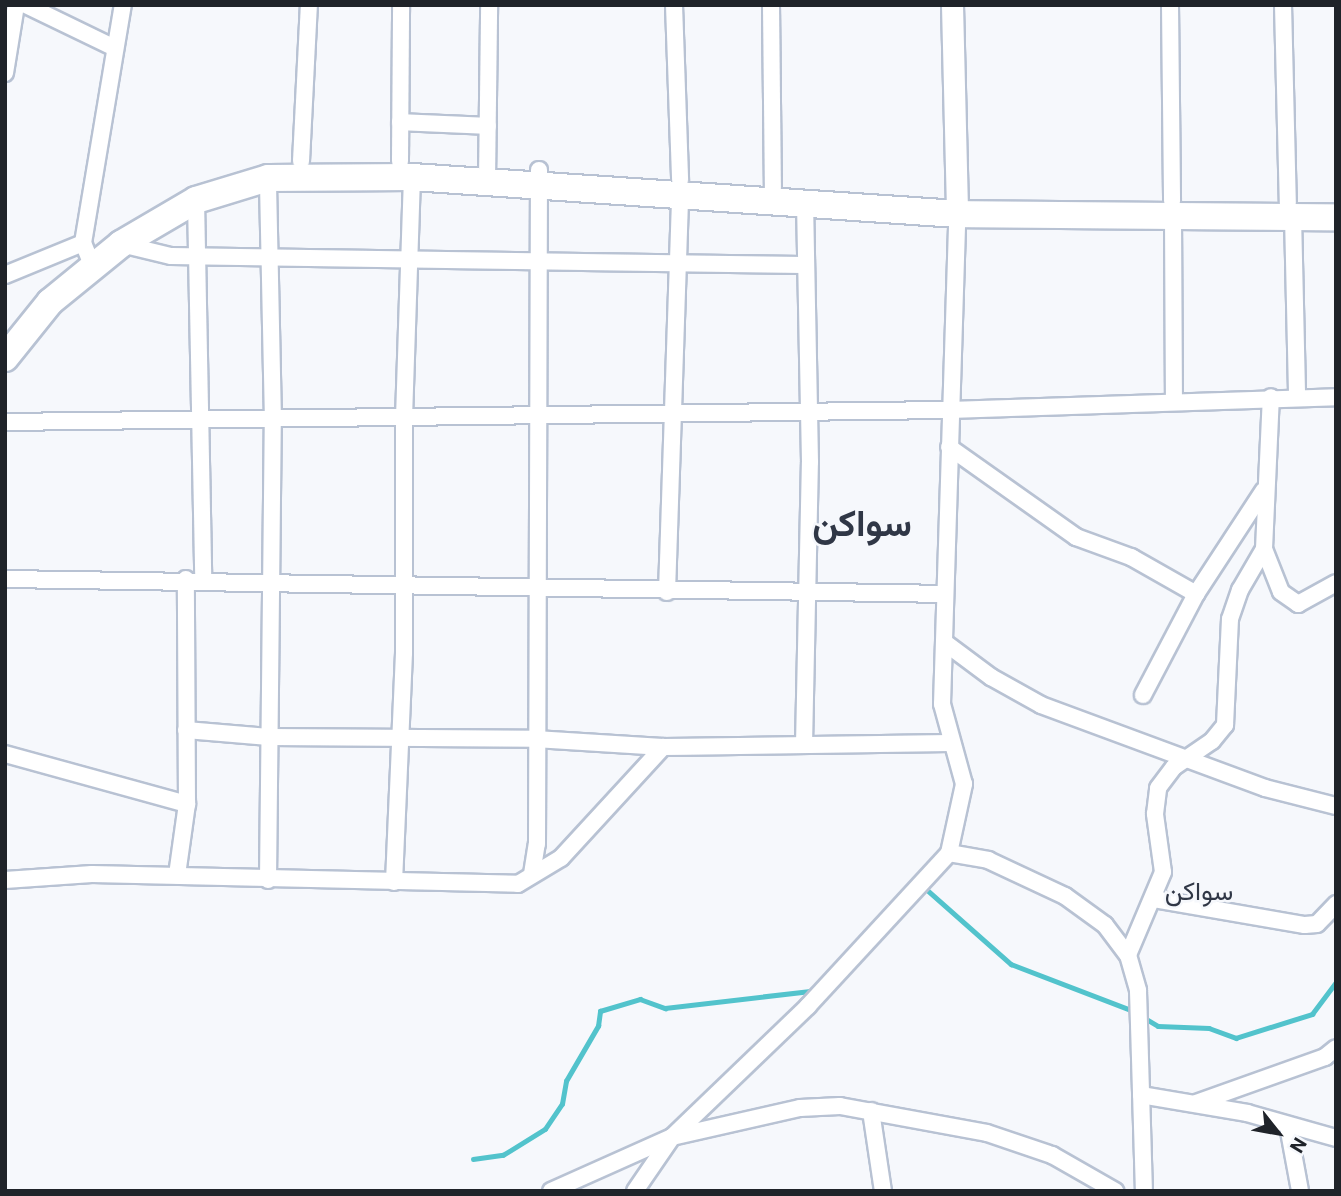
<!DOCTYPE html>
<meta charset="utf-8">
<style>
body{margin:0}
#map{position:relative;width:1341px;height:1196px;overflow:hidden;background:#f6f8fc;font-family:Georgia,Vazirmatn,serif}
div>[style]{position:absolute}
.stream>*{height:4.5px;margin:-2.25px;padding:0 2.25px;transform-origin:2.25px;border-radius:2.25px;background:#52c3cc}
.roads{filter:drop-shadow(2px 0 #b8c2d3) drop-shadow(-2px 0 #b8c2d3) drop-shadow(0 2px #b8c2d3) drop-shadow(0 -2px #b8c2d3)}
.minor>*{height:16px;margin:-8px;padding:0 8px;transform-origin:8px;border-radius:8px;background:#fff}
.tertiary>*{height:21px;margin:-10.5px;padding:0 10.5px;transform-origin:10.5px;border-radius:10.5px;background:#fff}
.primary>*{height:26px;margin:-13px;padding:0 13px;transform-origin:13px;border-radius:13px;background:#fff}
span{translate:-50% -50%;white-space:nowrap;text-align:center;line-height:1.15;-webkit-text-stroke:5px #f6f8fc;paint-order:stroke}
.quarter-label{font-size:26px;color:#303746}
.town-label{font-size:37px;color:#303746;font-weight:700}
.frame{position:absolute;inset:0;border:7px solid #1f2329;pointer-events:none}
.north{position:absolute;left:1243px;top:1098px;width:70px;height:70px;-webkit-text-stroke:5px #f6f8fc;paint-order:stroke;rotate:121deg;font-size:19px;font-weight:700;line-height:28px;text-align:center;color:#1f2329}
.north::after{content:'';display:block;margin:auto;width:24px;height:32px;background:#1f2329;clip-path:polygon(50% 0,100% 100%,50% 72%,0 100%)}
</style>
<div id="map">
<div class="stream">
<div style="left:925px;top:888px;width:115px;rotate:41.5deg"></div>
<div style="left:1011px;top:964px;width:134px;rotate:21deg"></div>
<div style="left:1143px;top:1017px;width:17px;rotate:31deg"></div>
<div style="left:1158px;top:1026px;width:51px;rotate:2.2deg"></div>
<div style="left:1209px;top:1028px;width:29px;rotate:20deg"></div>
<div style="left:1236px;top:1038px;width:80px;rotate:-17.5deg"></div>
<div style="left:1312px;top:1014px;width:40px;rotate:-53deg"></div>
<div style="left:473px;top:1159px;width:30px;rotate:-8deg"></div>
<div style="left:503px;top:1155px;width:49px;rotate:-31.8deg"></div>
<div style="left:545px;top:1129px;width:30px;rotate:-56deg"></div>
<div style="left:562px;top:1104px;width:23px;rotate:-80deg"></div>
<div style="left:566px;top:1081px;width:64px;rotate:-59.8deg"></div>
<div style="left:598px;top:1026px;width:15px;rotate:-82deg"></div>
<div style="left:600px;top:1011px;width:42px;rotate:-16.7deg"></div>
<div style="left:640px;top:999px;width:27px;rotate:20deg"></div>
<div style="left:665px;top:1008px;width:146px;rotate:-6.7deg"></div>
<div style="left:810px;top:991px;width:13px;rotate:-42deg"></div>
</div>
<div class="roads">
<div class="minor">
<div style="left:26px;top:5px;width:99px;rotate:25.8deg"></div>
<div style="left:674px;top:5px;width:175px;rotate:88deg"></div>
<div style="left:771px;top:5px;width:183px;rotate:89.4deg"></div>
<div style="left:1170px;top:5px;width:196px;rotate:89.4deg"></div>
<div style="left:1283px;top:5px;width:198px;rotate:88.6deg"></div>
<div style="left:5px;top:73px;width:69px;rotate:-80.8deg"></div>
<div style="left:400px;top:122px;width:88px;rotate:2.6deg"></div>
<div style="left:301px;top:161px;width:156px;rotate:-87.1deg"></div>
<div style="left:400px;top:161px;width:156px;rotate:-89.6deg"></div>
<div style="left:487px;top:181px;width:176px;rotate:-89.3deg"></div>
<div style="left:196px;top:200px;width:379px;rotate:88.9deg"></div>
<div style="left:1293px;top:216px;width:180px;rotate:88.7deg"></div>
<div style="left:1173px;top:217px;width:184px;rotate:89.7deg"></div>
<div style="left:121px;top:244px;width:51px;rotate:13.5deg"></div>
<div style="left:171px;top:256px;width:632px;rotate:0.82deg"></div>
<div style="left:92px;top:265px;width:24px;rotate:-112deg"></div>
<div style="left:83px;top:243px;width:241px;rotate:-80.5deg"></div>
<div style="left:5px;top:275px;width:84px;rotate:-22.3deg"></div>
<div style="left:5px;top:422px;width:945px;rotate:-0.73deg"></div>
<div style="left:950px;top:410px;width:386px;rotate:-1.9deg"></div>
<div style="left:949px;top:447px;width:156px;rotate:35.3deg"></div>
<div style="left:1076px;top:537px;width:59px;rotate:20deg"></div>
<div style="left:1131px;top:557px;width:75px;rotate:29.6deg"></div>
<div style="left:1196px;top:594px;width:124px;rotate:-56.8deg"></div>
<div style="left:1264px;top:549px;width:46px;rotate:68.4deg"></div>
<div style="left:1281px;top:592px;width:21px;rotate:35deg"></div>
<div style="left:1298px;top:604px;width:43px;rotate:-28.9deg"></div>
<div style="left:5px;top:579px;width:940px;rotate:0.91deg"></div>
<div style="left:667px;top:592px;width:397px;rotate:-88.1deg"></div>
<div style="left:944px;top:642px;width:59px;rotate:36.7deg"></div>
<div style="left:991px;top:677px;width:57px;rotate:29.2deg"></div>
<div style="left:1041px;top:705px;width:239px;rotate:20.3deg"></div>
<div style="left:1265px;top:788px;width:73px;rotate:14.2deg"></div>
<div style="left:1143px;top:695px;width:114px;rotate:-62.3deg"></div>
<div style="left:186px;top:730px;width:83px;rotate:4.8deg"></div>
<div style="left:269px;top:737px;width:266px;rotate:0.4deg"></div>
<div style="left:535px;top:739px;width:128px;rotate:3.6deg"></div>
<div style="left:663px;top:747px;width:287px;rotate:-0.8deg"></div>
<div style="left:804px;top:745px;width:283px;rotate:-88.8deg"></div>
<div style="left:810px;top:462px;width:257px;rotate:-91.1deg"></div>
<div style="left:5px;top:754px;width:189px;rotate:15.4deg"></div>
<div style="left:949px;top:853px;width:40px;rotate:10deg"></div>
<div style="left:988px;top:860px;width:85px;rotate:25.1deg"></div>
<div style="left:1065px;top:896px;width:49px;rotate:35.9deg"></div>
<div style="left:1105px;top:925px;width:38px;rotate:53deg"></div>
<div style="left:1128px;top:955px;width:37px;rotate:74deg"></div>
<div style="left:1138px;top:991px;width:200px;rotate:88.3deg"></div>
<div style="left:532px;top:874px;width:30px;rotate:-81deg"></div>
<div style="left:537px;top:844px;width:674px;rotate:-89.83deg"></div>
<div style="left:177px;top:875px;width:72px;rotate:-82deg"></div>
<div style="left:187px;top:804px;width:225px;rotate:-90.3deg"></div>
<div style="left:5px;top:880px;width:87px;rotate:-3.9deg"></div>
<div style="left:92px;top:874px;width:426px;rotate:1.3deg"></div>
<div style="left:518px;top:884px;width:50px;rotate:-31.2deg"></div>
<div style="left:561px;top:858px;width:151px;rotate:-47.4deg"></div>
<div style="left:268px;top:880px;width:458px;rotate:-89.4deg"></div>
<div style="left:273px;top:422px;width:244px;rotate:-91.2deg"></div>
<div style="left:394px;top:882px;width:229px;rotate:-87.5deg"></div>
<div style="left:404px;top:653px;width:235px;rotate:-90deg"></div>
<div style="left:404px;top:418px;width:241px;rotate:-88.1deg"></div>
<div style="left:1154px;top:899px;width:153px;rotate:9.8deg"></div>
<div style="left:1305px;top:925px;width:12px;rotate:-5deg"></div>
<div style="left:1317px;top:924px;width:28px;rotate:-46deg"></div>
<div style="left:1128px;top:955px;width:90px;rotate:-67.1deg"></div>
<div style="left:1163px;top:872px;width:59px;rotate:-97.9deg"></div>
<div style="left:1155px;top:814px;width:26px;rotate:-83deg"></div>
<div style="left:1158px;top:788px;width:26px;rotate:-53deg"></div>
<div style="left:1174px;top:767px;width:46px;rotate:-34.4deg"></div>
<div style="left:1212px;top:741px;width:21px;rotate:-51deg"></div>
<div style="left:1225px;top:725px;width:106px;rotate:-87.3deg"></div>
<div style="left:1230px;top:619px;width:31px;rotate:-71deg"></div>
<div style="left:1240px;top:590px;width:48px;rotate:-59.7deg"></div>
<div style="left:1264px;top:549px;width:152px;rotate:-87.4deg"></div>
<div style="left:1141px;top:1095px;width:108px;rotate:9.6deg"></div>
<div style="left:1247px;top:1113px;width:92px;rotate:15.7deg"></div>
<div style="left:1196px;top:1103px;width:137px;rotate:-19.6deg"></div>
<div style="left:1325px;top:1057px;width:14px;rotate:-39deg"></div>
<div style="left:871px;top:1111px;width:81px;rotate:81.5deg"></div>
<div style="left:1288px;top:1126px;width:66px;rotate:79.5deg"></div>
<div style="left:551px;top:1191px;width:133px;rotate:-24.1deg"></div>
<div style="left:672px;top:1137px;width:131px;rotate:-12.8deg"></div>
<div style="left:800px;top:1108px;width:40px;rotate:-2.9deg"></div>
<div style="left:840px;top:1106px;width:149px;rotate:10.4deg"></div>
<div style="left:987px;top:1133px;width:69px;rotate:18.7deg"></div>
<div style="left:1052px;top:1155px;width:73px;rotate:29.7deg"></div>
<div style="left:635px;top:1191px;width:65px;rotate:-55.6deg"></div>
<div style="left:672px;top:1137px;width:189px;rotate:-43.9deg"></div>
<div style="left:808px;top:1006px;width:208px;rotate:-47.3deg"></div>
<div style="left:949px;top:853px;width:71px;rotate:-77.7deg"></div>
<div style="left:964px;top:784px;width:83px;rotate:-105.4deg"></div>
<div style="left:942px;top:704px;width:490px;rotate:-88.2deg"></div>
</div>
<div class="tertiary">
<div style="left:952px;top:5px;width:209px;rotate:88.6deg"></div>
</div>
<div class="primary">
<div style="left:5px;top:358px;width:72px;rotate:-51.2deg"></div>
<div style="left:50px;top:302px;width:92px;rotate:-39.2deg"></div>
<div style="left:121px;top:244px;width:87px;rotate:-30.4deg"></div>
<div style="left:196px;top:200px;width:75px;rotate:-17deg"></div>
<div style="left:268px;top:178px;width:144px;rotate:-0.4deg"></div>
<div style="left:412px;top:177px;width:546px;rotate:3.88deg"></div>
<div style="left:957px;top:214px;width:379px;rotate:0.5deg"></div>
</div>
</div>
<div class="quarter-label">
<span style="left:1199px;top:894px">سواكن</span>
</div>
<div class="town-label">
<span style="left:862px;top:527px">سواكن</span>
</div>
<div class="frame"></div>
<div class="north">N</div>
</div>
